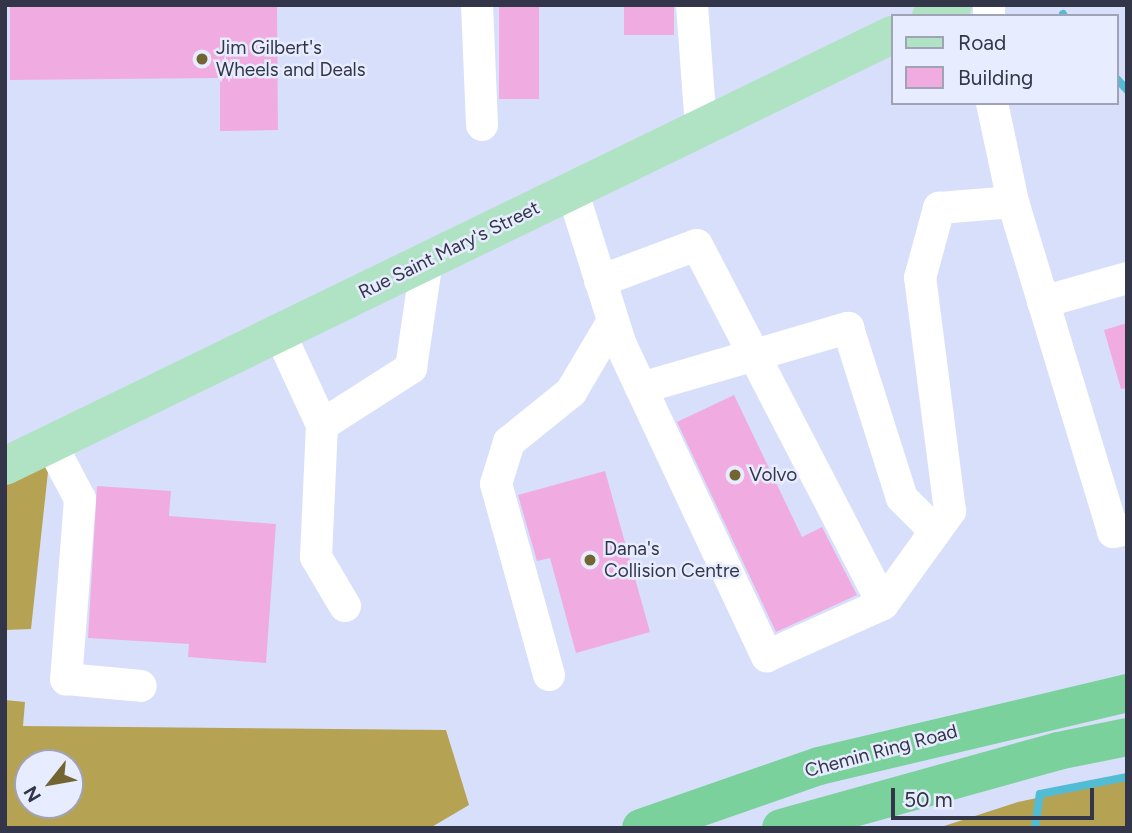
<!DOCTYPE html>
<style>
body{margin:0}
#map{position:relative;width:1132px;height:833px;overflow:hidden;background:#d8dffa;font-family:Figtree,sans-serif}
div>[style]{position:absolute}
.forest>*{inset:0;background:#b6a253}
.stream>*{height:8px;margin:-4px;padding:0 4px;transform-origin:4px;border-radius:4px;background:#52bcd5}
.building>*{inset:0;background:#f0ace0;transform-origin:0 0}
.minor>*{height:32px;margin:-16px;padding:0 16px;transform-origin:16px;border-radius:16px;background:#fff}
.major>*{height:38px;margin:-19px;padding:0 19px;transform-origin:19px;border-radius:19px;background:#b0e3c4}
.highway>*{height:38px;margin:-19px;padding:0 19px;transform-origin:19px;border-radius:19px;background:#7bd19c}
.dots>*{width:19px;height:19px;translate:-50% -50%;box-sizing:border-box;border:4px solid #e8ecff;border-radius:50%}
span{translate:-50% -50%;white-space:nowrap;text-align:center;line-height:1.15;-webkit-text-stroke:5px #e8ecff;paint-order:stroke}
.poi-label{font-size:19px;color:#333648}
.left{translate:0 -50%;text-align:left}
.street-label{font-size:19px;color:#333648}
.frame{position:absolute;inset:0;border:7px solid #333648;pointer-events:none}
.legend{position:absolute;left:891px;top:14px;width:228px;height:91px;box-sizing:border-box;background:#e8ecff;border:2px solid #a0a3b6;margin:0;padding:9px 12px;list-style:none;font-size:21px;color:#333648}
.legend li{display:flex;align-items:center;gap:14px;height:35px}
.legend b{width:35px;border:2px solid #a0a3b6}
.north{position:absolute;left:14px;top:749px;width:70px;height:70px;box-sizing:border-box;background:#e8ecff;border:2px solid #a0a3b6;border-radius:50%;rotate:239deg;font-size:19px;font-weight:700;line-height:28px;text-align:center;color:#333648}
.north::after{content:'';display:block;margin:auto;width:24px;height:32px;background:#726532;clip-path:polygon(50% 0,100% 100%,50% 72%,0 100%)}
.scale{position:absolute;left:891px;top:788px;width:203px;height:32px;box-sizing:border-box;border:4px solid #333648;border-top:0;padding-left:9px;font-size:21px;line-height:24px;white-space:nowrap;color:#333648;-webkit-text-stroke:5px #e8ecff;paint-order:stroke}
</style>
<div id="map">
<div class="forest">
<div style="clip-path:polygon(51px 444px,31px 629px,5px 630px,5px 466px)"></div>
<div style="clip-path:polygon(evenodd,5px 700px,25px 702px,23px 726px,446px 730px,469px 805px,430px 828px,5px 828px,5px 700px,28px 763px,70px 763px,70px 805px,28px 805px,28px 763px)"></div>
<div style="clip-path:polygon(1127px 779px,1127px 828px,938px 828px,1018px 802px)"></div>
</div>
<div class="stream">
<div style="left:1063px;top:14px;width:2px;rotate:63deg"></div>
<div style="left:1116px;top:78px;width:16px;rotate:47deg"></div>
<div style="left:1035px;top:828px;width:34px;rotate:-82deg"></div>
<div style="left:1040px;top:794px;width:89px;rotate:-11.1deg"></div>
</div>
<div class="building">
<div style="clip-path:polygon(10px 5px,277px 5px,278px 130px,220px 131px,220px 78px,10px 80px)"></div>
<div style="left:499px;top:5px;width:40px;height:94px"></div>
<div style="left:624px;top:5px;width:50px;height:30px"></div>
<div style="clip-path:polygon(1127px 323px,1127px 388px,1121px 389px,1104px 330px)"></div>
<div style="clip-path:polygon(734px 395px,802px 537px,822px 527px,857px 595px,776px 632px,677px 422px)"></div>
<div style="clip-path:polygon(605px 471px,650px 632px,576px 653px,550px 558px,537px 561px,518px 495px)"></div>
<div style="clip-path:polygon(97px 486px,171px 491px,169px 516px,276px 524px,266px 663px,188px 657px,189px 644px,88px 638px)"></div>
</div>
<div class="minor">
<div style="left:477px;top:5px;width:120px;rotate:87.6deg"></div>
<div style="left:692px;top:5px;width:124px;rotate:85.8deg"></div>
<div style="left:989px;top:5px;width:11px;rotate:90deg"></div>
<div style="left:992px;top:103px;width:101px;rotate:78deg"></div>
<div style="left:1013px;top:202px;width:345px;rotate:73.1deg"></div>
<div style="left:1113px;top:532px;width:14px;rotate:-12deg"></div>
<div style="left:572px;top:190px;width:163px;rotate:72.5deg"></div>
<div style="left:621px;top:345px;width:344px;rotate:64.9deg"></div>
<div style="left:767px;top:656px;width:127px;rotate:-24.1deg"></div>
<div style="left:883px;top:604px;width:115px;rotate:-54.2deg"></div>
<div style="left:950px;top:511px;width:235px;rotate:-97.3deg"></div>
<div style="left:920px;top:278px;width:73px;rotate:-74.8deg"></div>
<div style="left:939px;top:208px;width:74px;rotate:-4.6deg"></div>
<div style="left:600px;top:281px;width:103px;rotate:-20.4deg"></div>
<div style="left:697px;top:245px;width:404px;rotate:62.6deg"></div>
<div style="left:1043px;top:302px;width:87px;rotate:-15.9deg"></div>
<div style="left:280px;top:334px;width:100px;rotate:65.2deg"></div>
<div style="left:322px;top:425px;width:132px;rotate:92.6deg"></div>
<div style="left:316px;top:557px;width:57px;rotate:59.4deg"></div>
<div style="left:641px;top:388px;width:216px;rotate:-16.2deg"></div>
<div style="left:848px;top:328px;width:178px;rotate:72.4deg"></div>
<div style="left:902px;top:498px;width:47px;rotate:45deg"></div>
<div style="left:322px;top:425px;width:106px;rotate:-32.6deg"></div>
<div style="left:411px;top:368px;width:109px;rotate:-81.6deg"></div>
<div style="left:51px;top:444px;width:62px;rotate:62.2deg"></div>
<div style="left:80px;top:499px;width:181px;rotate:94.4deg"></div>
<div style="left:66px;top:679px;width:75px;rotate:5.3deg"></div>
<div style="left:549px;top:675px;width:198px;rotate:-105.5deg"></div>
<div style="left:496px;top:484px;width:44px;rotate:-72.8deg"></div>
<div style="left:509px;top:442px;width:80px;rotate:-38.9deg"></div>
<div style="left:571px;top:392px;width:82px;rotate:-59.4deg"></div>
</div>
<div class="major">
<div style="left:931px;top:16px;width:25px;rotate:-27deg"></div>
<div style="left:5px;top:466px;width:986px;rotate:-25.92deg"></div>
</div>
<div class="highway">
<div style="left:641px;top:828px;width:188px;rotate:-19.2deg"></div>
<div style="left:819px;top:766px;width:317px;rotate:-13.3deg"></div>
<div style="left:781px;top:828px;width:288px;rotate:-15.5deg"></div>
<div style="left:1058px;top:751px;width:70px;rotate:-11.5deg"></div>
</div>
<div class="dots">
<div style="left:202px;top:59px;background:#726532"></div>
<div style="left:735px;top:475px;background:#726532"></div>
<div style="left:590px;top:560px;background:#726532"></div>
</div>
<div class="poi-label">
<span class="left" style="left:216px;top:59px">Jim Gilbert's<br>Wheels and Deals</span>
<span class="left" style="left:749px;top:475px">Volvo</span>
<span class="left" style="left:604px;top:560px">Dana's<br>Collision Centre</span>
</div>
<div class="street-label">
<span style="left:449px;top:250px;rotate:-26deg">Rue Saint Mary's Street</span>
<span style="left:881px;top:751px;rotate:-15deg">Chemin Ring Road</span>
</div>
<div class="frame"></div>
<ul class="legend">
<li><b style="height:9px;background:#b0e3c4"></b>Road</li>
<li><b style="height:19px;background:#f0ace0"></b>Building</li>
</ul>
<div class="north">N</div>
<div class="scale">50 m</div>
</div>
